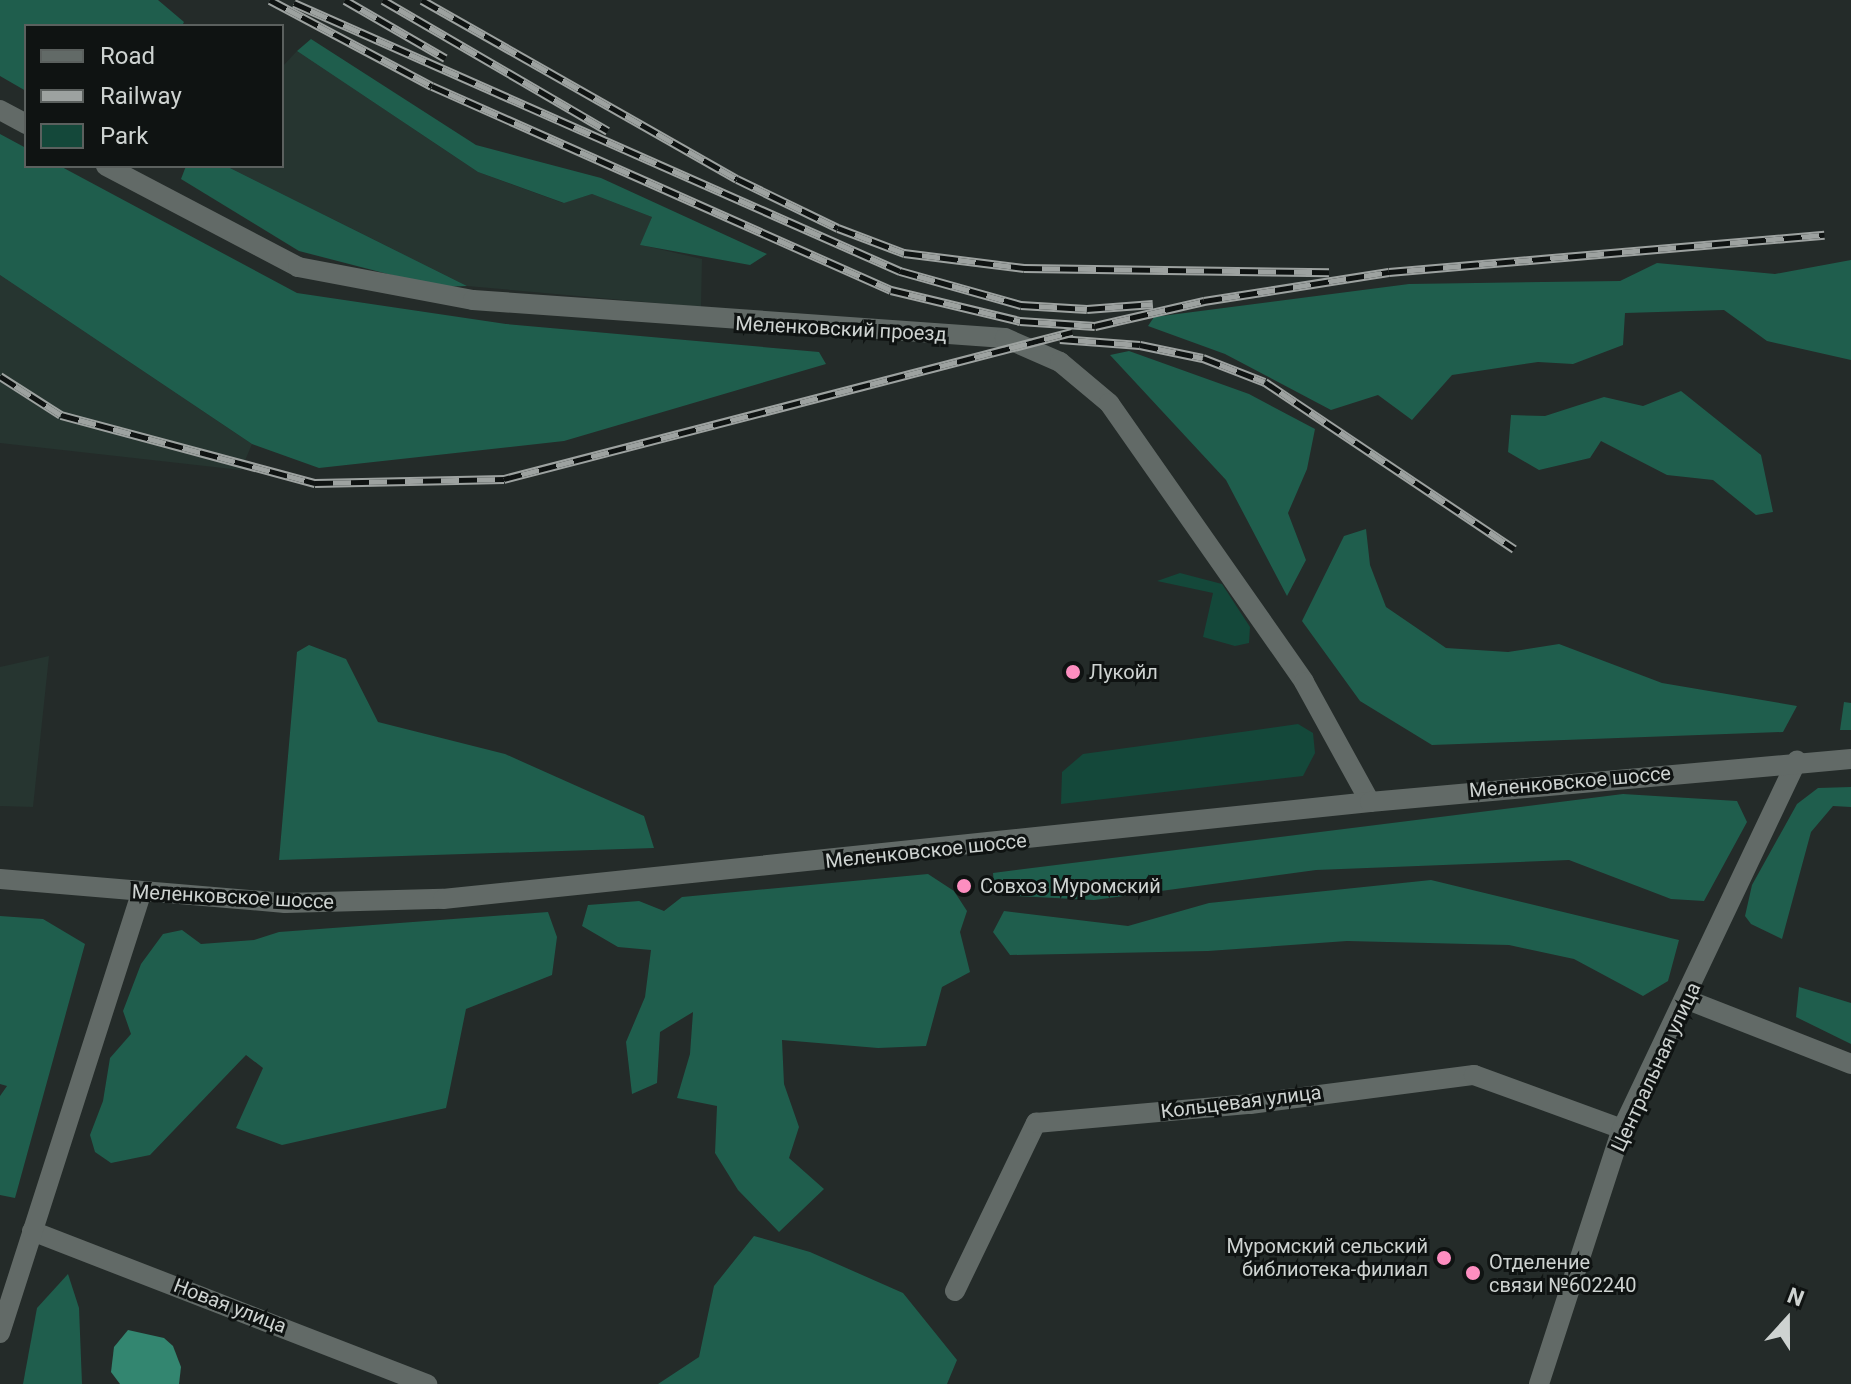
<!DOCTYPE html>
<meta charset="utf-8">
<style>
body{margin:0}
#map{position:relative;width:1851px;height:1384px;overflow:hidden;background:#242b29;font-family:Roboto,sans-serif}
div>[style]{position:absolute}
.built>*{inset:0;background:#263530}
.green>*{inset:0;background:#14483a}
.forest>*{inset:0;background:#1f5e4d}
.water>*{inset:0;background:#338670}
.street>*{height:20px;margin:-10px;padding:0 10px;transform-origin:10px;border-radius:10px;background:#626a67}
.secondary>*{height:20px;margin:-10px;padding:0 10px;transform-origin:10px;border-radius:10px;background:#626a67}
.rail>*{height:9px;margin-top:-4.5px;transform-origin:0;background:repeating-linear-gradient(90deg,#0f1312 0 18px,#9da2a0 0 36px);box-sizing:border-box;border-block:2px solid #9da2a0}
.dots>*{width:22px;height:22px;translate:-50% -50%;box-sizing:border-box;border:4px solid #0f1312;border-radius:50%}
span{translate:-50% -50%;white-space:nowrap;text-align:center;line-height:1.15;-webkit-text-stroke:6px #0f1312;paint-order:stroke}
.street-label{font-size:20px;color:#ced3d1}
.poi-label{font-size:20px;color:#ced3d1}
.left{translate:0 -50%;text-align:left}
.right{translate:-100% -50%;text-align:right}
.legend{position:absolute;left:24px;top:24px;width:260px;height:144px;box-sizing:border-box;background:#0f1312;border:2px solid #5b605e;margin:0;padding:10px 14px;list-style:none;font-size:24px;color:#ced3d1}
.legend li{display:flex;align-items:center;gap:16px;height:40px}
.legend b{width:40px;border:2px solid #5b605e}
.north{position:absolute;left:1747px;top:1280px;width:80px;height:80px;-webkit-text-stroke:6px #0f1312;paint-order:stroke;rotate:21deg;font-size:22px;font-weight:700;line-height:32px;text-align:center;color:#ced3d1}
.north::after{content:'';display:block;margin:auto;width:28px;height:36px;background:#ced3d1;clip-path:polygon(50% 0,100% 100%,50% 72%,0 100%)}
</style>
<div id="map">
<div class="built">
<div style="clip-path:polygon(297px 51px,478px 172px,563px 203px,592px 194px,652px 217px,641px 245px,702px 259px,701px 307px,467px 286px,226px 166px,282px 166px,282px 67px)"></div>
<div style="clip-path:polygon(0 275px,252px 444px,241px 470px,0 443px)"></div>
<div style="clip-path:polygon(49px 656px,33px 807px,0 806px,0 667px)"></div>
</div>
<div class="green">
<div style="clip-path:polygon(1180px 573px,1222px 584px,1250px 627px,1249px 643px,1235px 646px,1203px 637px,1213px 593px,1157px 581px)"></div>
<div style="clip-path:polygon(1298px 724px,1313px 733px,1315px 753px,1303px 776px,1061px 804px,1062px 772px,1083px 754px)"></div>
</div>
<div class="forest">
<div style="clip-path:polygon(0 0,158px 0,184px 22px,182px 26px,26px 26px,26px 91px,0 76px)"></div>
<div style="clip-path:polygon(311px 39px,476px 145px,601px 178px,767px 254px,750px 265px,640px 245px,652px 217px,592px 194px,564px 203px,478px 172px,297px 51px)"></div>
<div style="clip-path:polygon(0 134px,26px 148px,26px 166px,60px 166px,297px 293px,506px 324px,819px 352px,826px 364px,564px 441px,319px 468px,252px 444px,0 275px)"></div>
<div style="clip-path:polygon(186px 166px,226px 166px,467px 286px,438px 287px,299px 251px,181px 179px)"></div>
<div style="clip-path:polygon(1851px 260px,1851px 360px,1767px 341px,1724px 310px,1625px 313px,1623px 345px,1573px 364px,1538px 362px,1452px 375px,1412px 420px,1378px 395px,1331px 410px,1225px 354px,1148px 326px,1154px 317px,1409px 284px,1620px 281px,1657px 263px,1775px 274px)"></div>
<div style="clip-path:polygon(1129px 351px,1249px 394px,1315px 429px,1307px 469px,1288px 513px,1306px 560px,1287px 596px,1226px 480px,1110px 355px)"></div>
<div style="clip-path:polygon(1681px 391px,1761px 455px,1773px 512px,1756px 515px,1713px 480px,1667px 475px,1601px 441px,1590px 458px,1539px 470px,1508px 452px,1511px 415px,1545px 416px,1604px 397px,1643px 406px)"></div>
<div style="clip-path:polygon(1366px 529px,1370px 565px,1386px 607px,1446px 648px,1508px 652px,1559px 644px,1662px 683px,1797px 706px,1783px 732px,1432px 745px,1360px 701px,1302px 621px,1344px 536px)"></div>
<div style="clip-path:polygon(309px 645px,346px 659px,378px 722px,505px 754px,644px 816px,654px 848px,279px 860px,297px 652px)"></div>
<div style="clip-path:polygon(1844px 702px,1851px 703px,1851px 730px,1840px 730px)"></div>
<div style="clip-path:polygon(1851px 787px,1851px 807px,1833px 806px,1811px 832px,1782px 939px,1751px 924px,1745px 916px,1752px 885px,1797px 804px,1818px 788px)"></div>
<div style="clip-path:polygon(1623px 794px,1737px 801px,1747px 822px,1704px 901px,1671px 899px,1569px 860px,1316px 870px,1094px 900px,996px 895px,994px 885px,993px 873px)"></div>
<div style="clip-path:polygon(928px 874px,954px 891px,967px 911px,960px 932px,970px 972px,942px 987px,926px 1046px,878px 1048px,782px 1040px,784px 1084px,799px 1127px,789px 1158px,824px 1189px,779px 1232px,738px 1190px,715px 1153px,717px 1106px,677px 1098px,690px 1054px,693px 1012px,660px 1032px,657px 1083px,632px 1094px,626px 1042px,645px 997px,651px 950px,618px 947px,582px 926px,588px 905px,639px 901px,664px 911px,682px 897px)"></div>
<div style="clip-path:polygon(1431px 880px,1679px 940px,1668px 981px,1643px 996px,1574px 959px,1509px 945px,1347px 941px,1208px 951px,1010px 955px,993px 932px,1004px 911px,1128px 926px,1209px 903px)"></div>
<div style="clip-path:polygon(548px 912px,557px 937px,552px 975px,466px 1009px,446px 1108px,282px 1145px,236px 1128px,263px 1068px,246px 1055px,150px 1155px,111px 1163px,95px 1152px,90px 1135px,103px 1101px,110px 1058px,131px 1034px,123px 1011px,141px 964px,163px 934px,182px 930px,201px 944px,254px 940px,279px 932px)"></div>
<div style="clip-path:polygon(0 916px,43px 919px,85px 944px,15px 1198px,0 1195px,0 1096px,7px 1086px,0 1084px)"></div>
<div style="clip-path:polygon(1799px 987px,1851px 1003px,1851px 1044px,1796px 1017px)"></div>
<div style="clip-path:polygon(754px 1236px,810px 1252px,903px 1293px,957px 1360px,947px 1384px,658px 1384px,699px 1357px,714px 1286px)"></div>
<div style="clip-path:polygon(68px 1274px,79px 1308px,82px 1384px,23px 1384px,37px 1308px)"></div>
</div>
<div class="water">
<div style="clip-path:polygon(128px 1330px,164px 1338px,173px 1346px,181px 1367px,179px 1384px,120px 1384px,111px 1372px,114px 1347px)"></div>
</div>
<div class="street">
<div style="left:0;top:110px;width:30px;rotate:28deg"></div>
<div style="left:106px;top:166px;width:217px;rotate:27.7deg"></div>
<div style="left:298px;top:267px;width:178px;rotate:10.7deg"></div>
<div style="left:473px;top:300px;width:533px;rotate:4.09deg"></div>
<div style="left:1005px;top:338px;width:60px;rotate:23.6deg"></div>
<div style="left:1060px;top:362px;width:64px;rotate:39.9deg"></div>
<div style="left:1109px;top:403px;width:340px;rotate:55deg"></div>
<div style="left:1304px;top:682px;width:137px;rotate:61.2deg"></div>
<div style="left:1688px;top:1000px;width:175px;rotate:21.4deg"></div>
<div style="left:32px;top:1231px;width:424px;rotate:21.2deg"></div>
<div style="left:955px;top:1291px;width:187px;rotate:-64.3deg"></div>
<div style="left:1036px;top:1123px;width:215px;rotate:-5.1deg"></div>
<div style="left:1250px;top:1104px;width:226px;rotate:-7.4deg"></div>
<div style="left:1474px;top:1075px;width:158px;rotate:20deg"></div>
<div style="left:1539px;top:1384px;width:268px;rotate:-72deg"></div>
<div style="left:1622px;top:1129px;width:408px;rotate:-64.6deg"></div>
</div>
<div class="secondary">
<div style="left:0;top:879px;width:286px;rotate:4.8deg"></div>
<div style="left:285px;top:903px;width:158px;rotate:-1.5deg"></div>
<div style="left:443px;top:899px;width:932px;rotate:-5.97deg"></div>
<div style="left:1370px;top:802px;width:483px;rotate:-5.1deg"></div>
<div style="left:0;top:1333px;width:461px;rotate:-72.2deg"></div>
</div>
<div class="rail">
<div style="left:270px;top:0;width:183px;rotate:28deg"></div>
<div style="left:432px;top:86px;width:502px;rotate:23.96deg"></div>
<div style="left:891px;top:290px;width:133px;rotate:13.5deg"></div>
<div style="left:1020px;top:321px;width:75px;rotate:3.8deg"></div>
<div style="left:1095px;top:326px;width:112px;rotate:-12.9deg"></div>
<div style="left:1204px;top:301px;width:187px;rotate:-8.9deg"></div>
<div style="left:1389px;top:272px;width:437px;rotate:-4.9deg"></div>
<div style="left:345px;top:0;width:116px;rotate:30.1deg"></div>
<div style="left:383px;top:0;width:260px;rotate:30.2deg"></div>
<div style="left:422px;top:0;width:362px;rotate:29.6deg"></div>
<div style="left:737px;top:179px;width:112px;rotate:25.9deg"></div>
<div style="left:838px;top:228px;width:71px;rotate:20.7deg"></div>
<div style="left:904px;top:253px;width:121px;rotate:7.1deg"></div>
<div style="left:1024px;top:268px;width:305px;rotate:0.8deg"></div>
<div style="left:294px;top:3px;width:663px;rotate:23.86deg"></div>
<div style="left:900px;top:271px;width:126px;rotate:15.7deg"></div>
<div style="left:1021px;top:305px;width:66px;rotate:3.5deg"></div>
<div style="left:1087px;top:309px;width:66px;rotate:-4.3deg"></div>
<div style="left:1060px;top:339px;width:80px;rotate:4.3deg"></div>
<div style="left:1140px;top:345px;width:64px;rotate:11.7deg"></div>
<div style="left:1203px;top:358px;width:66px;rotate:21.2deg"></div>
<div style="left:1265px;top:382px;width:300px;rotate:33.8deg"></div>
<div style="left:0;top:376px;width:72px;rotate:32.6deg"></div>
<div style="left:61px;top:415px;width:263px;rotate:15deg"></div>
<div style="left:315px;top:483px;width:189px;rotate:-1.2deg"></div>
<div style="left:504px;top:479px;width:587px;rotate:-14.51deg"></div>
</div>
<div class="dots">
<div style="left:1073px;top:672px;background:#fd8ec0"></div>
<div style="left:964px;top:886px;background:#fd8ec0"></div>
<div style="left:1444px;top:1258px;background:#fd8ec0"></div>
<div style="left:1473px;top:1273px;background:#fd8ec0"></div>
</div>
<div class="street-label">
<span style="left:841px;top:329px;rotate:3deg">Меленковский проезд</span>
<span style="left:1570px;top:782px;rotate:-5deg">Меленковское шоссе</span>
<span style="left:926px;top:851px;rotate:-6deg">Меленковское шоссе</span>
<span style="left:233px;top:897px;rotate:3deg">Меленковское шоссе</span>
<span style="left:1656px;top:1067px;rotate:-65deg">Центральная улица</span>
<span style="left:1241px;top:1102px;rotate:-7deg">Кольцевая улица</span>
<span style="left:230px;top:1306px;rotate:21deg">Новая улица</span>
</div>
<div class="poi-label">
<span class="left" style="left:1089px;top:672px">Лукойл</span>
<span class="left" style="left:980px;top:886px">Совхоз Муромский</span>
<span class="right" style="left:1428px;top:1258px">Муромский сельский<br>библиотека-филиал</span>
<span class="left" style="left:1489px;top:1274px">Отделение<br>связи №602240</span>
</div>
<ul class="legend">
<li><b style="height:10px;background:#626a67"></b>Road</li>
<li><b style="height:10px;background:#9da2a0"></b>Railway</li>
<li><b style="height:22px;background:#14483a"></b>Park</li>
</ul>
<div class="north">N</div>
</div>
